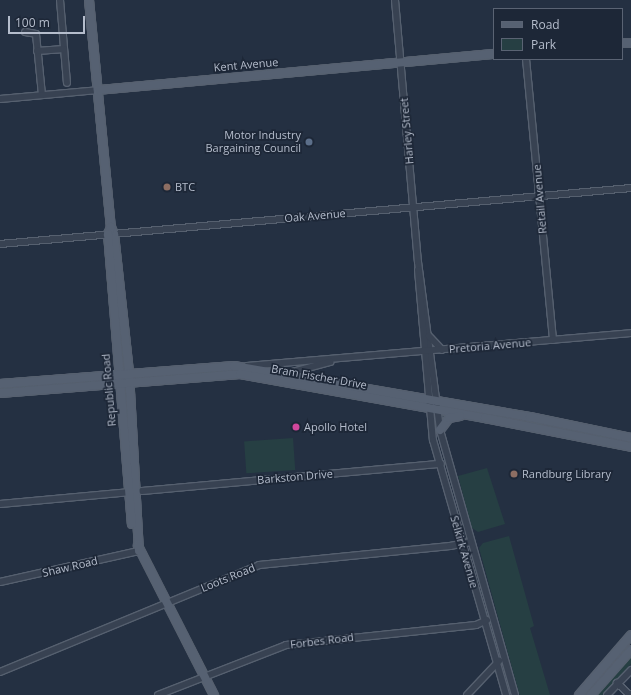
<!DOCTYPE html>
<style>
body{margin:0}
#map{position:relative;width:631px;height:695px;overflow:hidden;background:#243042;font-family:"Open Sans",sans-serif}
div>[style]{position:absolute}
.green>*{inset:0;background:#263f43;transform-origin:0 0}
.roads{filter:drop-shadow(1px 0 #56606f) drop-shadow(-1px 0 #56606f) drop-shadow(0 1px #56606f) drop-shadow(0 -1px #56606f)}
.minor>*{height:6px;margin:-3px;padding:0 3px;transform-origin:3px;border-radius:3px;background:#384252}
.major>*{height:8px;margin:-4px;padding:0 4px;transform-origin:4px;border-radius:4px;background:#566172}
.dots>*{width:11px;height:11px;translate:-50% -50%;box-sizing:border-box;border:2px solid #1d2737;border-radius:50%}
span{translate:-50% -50%;white-space:nowrap;text-align:center;line-height:1.15;-webkit-text-stroke:3.5px #1d2737;paint-order:stroke}
.street-label{font-size:11px;color:#b5bdcc}
.poi-label{font-size:11px;color:#b5bdcc}
.right{translate:-100% -50%;text-align:right}
.left{translate:0 -50%;text-align:left}
.legend{position:absolute;left:493px;top:8px;width:130px;height:52px;box-sizing:border-box;background:#1d2737;border:1px solid #5a6373;margin:0;padding:5px 7px;list-style:none;font-size:12px;color:#b5bdcc}
.legend li{display:flex;align-items:center;gap:8px;height:20px}
.legend b{width:20px;border:1px solid #5a6373}
.scale{position:absolute;left:8px;top:16px;width:77px;height:18px;box-sizing:border-box;border:2px solid #b5bdcc;border-top:0;padding-left:5px;font-size:12px;line-height:14px;white-space:nowrap;color:#b5bdcc;-webkit-text-stroke:3px #1d2737;paint-order:stroke}
</style>
<div id="map">
<div class="green">
<div style="left:293px;top:438px;width:32px;height:49px;rotate:86deg"></div>
<div style="clip-path:polygon(487px 468px,505px 524px,478px 532px,472px 528px,458px 476px)"></div>
<div style="clip-path:polygon(509px 536px,534px 626px,530px 628px,550px 695px,520px 695px,519px 693px,479px 548px,483px 543px)"></div>
<div style="clip-path:polygon(631px 657px,631px 664px,602px 695px,595px 695px)"></div>
</div>
<div class="roads">
<div class="minor">
<div style="left:60px;top:0;width:83px;rotate:85.2deg"></div>
<div style="left:395px;top:0;width:263px;rotate:85deg"></div>
<div style="left:418px;top:262px;width:169px;rotate:82.5deg"></div>
<div style="left:440px;top:430px;width:275px;rotate:74.2deg"></div>
<div style="left:25px;top:32px;width:11px;rotate:10deg"></div>
<div style="left:36px;top:34px;width:61px;rotate:84.4deg"></div>
<div style="left:37px;top:51px;width:27px;rotate:-4deg"></div>
<div style="left:526px;top:59px;width:282px;rotate:84.5deg"></div>
<div style="left:0;top:99px;width:98px;rotate:-5.2deg"></div>
<div style="left:0;top:244px;width:633px;rotate:-5.07deg"></div>
<div style="left:418px;top:270px;width:171px;rotate:85deg"></div>
<div style="left:433px;top:440px;width:265px;rotate:74deg"></div>
<div style="left:429px;top:336px;width:19px;rotate:47deg"></div>
<div style="left:247px;top:366px;width:385px;rotate:-4.9deg"></div>
<div style="left:285px;top:374px;width:47px;rotate:-14.9deg"></div>
<div style="left:142px;top:491px;width:300px;rotate:-5.2deg"></div>
<div style="left:0;top:504px;width:134px;rotate:-5.2deg"></div>
<div style="left:0;top:582px;width:142px;rotate:-12.6deg"></div>
<div style="left:0;top:672px;width:280px;rotate:-22.4deg"></div>
<div style="left:259px;top:565px;width:192px;rotate:-5.7deg"></div>
<div style="left:450px;top:546px;width:20px;rotate:-11deg"></div>
<div style="left:617px;top:683px;width:18px;rotate:43deg"></div>
<div style="left:158px;top:695px;width:137px;rotate:-21.3deg"></div>
<div style="left:286px;top:645px;width:191px;rotate:-6deg"></div>
<div style="left:476px;top:625px;width:12px;rotate:-24deg"></div>
<div style="left:467px;top:695px;width:47px;rotate:-46.7deg"></div>
<div style="left:607px;top:695px;width:35px;rotate:-46deg"></div>
</div>
<div class="major">
<div style="left:89px;top:0;width:228px;rotate:84.5deg"></div>
<div style="left:111px;top:227px;width:8px;rotate:67deg"></div>
<div style="left:114px;top:234px;width:140px;rotate:83.8deg"></div>
<div style="left:129px;top:373px;width:178px;rotate:86.8deg"></div>
<div style="left:622px;top:43px;width:9px"></div>
<div style="left:98px;top:90px;width:398px;rotate:-5.2deg"></div>
<div style="left:111px;top:227px;width:8px;rotate:113deg"></div>
<div style="left:108px;top:234px;width:291px;rotate:85.3deg"></div>
<div style="left:0;top:384px;width:235px;rotate:-4.4deg"></div>
<div style="left:234px;top:366px;width:300px;rotate:9.8deg"></div>
<div style="left:530px;top:417px;width:103px;rotate:11.7deg"></div>
<div style="left:0;top:393px;width:241px;rotate:-4.5deg"></div>
<div style="left:240px;top:374px;width:249px;rotate:10.2deg"></div>
<div style="left:485px;top:418px;width:149px;rotate:11.2deg"></div>
<div style="left:440px;top:430px;width:15px;rotate:-53deg"></div>
<div style="left:449px;top:418px;width:11px;rotate:-10deg"></div>
<div style="left:138px;top:546px;width:167px;rotate:63deg"></div>
<div style="left:579px;top:695px;width:79px;rotate:-49.1deg"></div>
<div style="left:591px;top:695px;width:60px;rotate:-48.4deg"></div>
</div>
</div>
<div class="dots">
<div style="left:309px;top:142px;background:#5c6f8a"></div>
<div style="left:167px;top:187px;background:#8d6e63"></div>
<div style="left:296px;top:427px;background:#d1479c"></div>
<div style="left:514px;top:474px;background:#8d6e63"></div>
</div>
<div class="street-label">
<span style="left:246px;top:65px;rotate:-5deg">Kent Avenue</span>
<span style="left:407px;top:131px;rotate:-95deg">Harley Street</span>
<span style="left:540px;top:199px;rotate:-95deg">Retail Avenue</span>
<span style="left:315px;top:216px;rotate:-5deg">Oak Avenue</span>
<span style="left:490px;top:346px;rotate:-5deg">Pretoria Avenue</span>
<span style="left:319px;top:377px;rotate:10deg">Bram Fischer Drive</span>
<span style="left:109px;top:390px;rotate:-95deg">Republic Road</span>
<span style="left:295px;top:477px;rotate:-5deg">Barkston Drive</span>
<span style="left:464px;top:552px;rotate:74deg">Selkirk Avenue</span>
<span style="left:70px;top:567px;rotate:-13deg">Shaw Road</span>
<span style="left:228px;top:578px;rotate:-22deg">Loots Road</span>
<span style="left:322px;top:641px;rotate:-7deg">Forbes Road</span>
</div>
<div class="poi-label">
<span class="right" style="left:301px;top:142px">Motor Industry<br>Bargaining Council</span>
<span class="left" style="left:175px;top:187px">BTC</span>
<span class="left" style="left:304px;top:427px">Apollo Hotel</span>
<span class="left" style="left:522px;top:474px">Randburg Library</span>
</div>
<ul class="legend">
<li><b style="height:5px;background:#566172"></b>Road</li>
<li><b style="height:11px;background:#263f43"></b>Park</li>
</ul>
<div class="scale">100 m</div>
</div>
